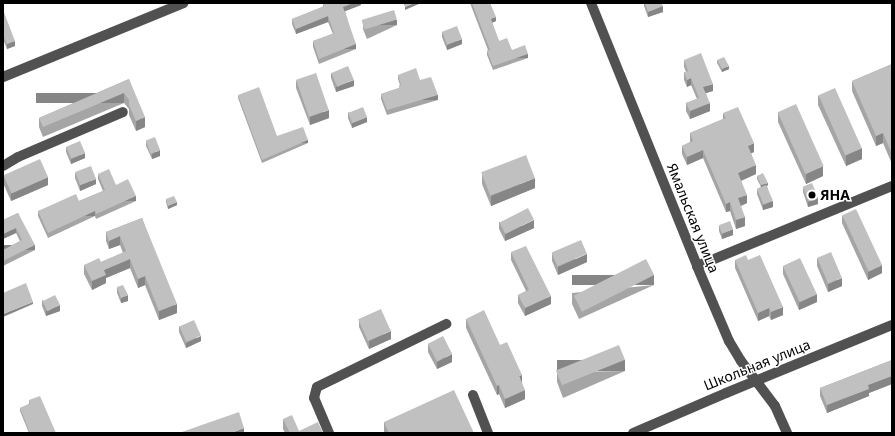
<!DOCTYPE html>
<meta charset="utf-8">
<style>
body{margin:0}
#map{position:relative;width:895px;height:436px;overflow:hidden;background:#fff;font-family:"Noto Sans",sans-serif}
div>[style]{position:absolute}
.minor>*{height:10px;margin:-5px;padding:0 5px;transform-origin:5px;border-radius:5px;background:#515151}
.wall>*{inset:0;background:#a5a5a5}
.shaded-wall>*{inset:0;background:#868686;transform-origin:0 0}
.building>*{inset:0;background:#c0c0c0;transform-origin:0 0}
.dots>*{width:11px;height:11px;translate:-50% -50%;box-sizing:border-box;border:2px solid #fff;border-radius:50%}
span{translate:-50% -50%;white-space:nowrap;text-align:center;line-height:1.15;-webkit-text-stroke:3px #fff;paint-order:stroke}
.poi-label{font-size:14px;color:#000;font-weight:700}
.left{translate:0 -50%;text-align:left}
.street-label{font-size:14px;color:#000}
.frame{position:absolute;inset:0;border:4px solid #000;pointer-events:none}
</style>
<div id="map">
<div class="minor">
<div style="left:591px;top:3px;width:284px;rotate:68deg"></div>
<div style="left:697px;top:266px;width:82px;rotate:66.9deg"></div>
<div style="left:729px;top:341px;width:23px;rotate:59deg"></div>
<div style="left:741px;top:361px;width:56px;rotate:52.9deg"></div>
<div style="left:775px;top:406px;width:30px;rotate:66deg"></div>
<div style="left:3px;top:77px;width:195px;rotate:-22.3deg"></div>
<div style="left:3px;top:166px;width:17px;rotate:-31deg"></div>
<div style="left:18px;top:157px;width:114px;rotate:-23.2deg"></div>
<div style="left:697px;top:266px;width:211px;rotate:-22.3deg"></div>
<div style="left:473px;top:395px;width:41px;rotate:68.5deg"></div>
<div style="left:329px;top:433px;width:38px;rotate:-113deg"></div>
<div style="left:314px;top:398px;width:11px;rotate:-75deg"></div>
<div style="left:317px;top:387px;width:144px;rotate:-26deg"></div>
<div style="left:633px;top:433px;width:101px;rotate:-23.3deg"></div>
<div style="left:726px;top:393px;width:179px;rotate:-22.3deg"></div>
</div>
<div class="wall">
<div style="clip-path:polygon(323px 3px,361px 3px,361px 5px,345px 11px,356px 49px,319px 64px,313px 47px,313px 41px,333px 34px,328px 22px,296px 34px,292px 24px,292px 19px,323px 7px)"></div>
<div style="clip-path:polygon(470px 3px,490px 3px,496px 21px,492px 23px,499px 41px,512px 50px,528px 58px,493px 70px,487px 55px,487px 51px,488px 50px)"></div>
<div style="clip-path:polygon(644px 3px,661px 3px,663px 12px,648px 17px,644px 6px)"></div>
<div style="clip-path:polygon(3px 10px,15px 46px,7px 49px,3px 39px)"></div>
<div style="clip-path:polygon(363px 24px,397px 25px,367px 39px,363px 29px)"></div>
<div style="clip-path:polygon(442px 32px,462px 44px,447px 50px,442px 37px)"></div>
<div style="clip-path:polygon(684px 60px,713px 91px,706px 93px,710px 111px,690px 119px,686px 111px,686px 103px,697px 99px,691px 85px,687px 87px,684px 80px,684px 72px,686px 72px,684px 67px)"></div>
<div style="clip-path:polygon(717px 60px,729px 69px,722px 72px,717px 63px)"></div>
<div style="clip-path:polygon(892px 64px,892px 164px,883px 143px,876px 146px,852px 91px,852px 81px)"></div>
<div style="clip-path:polygon(331px 73px,354px 86px,336px 92px,331px 78px)"></div>
<div style="clip-path:polygon(398px 75px,420px 80px,438px 100px,387px 115px,381px 99px,381px 94px,399px 88px,399px 86px,400px 85px,398px 79px)"></div>
<div style="clip-path:polygon(129px 79px,145px 127px,136px 131px,129px 115px,129px 109px,124px 103px,43px 137px,39px 127px,39px 118px)"></div>
<div style="clip-path:polygon(296px 80px,329px 118px,310px 125px,296px 88px)"></div>
<div style="clip-path:polygon(238px 95px,277px 136px,308px 143px,262px 163px,238px 98px)"></div>
<div style="clip-path:polygon(818px 95px,862px 159px,846px 166px,818px 105px)"></div>
<div style="clip-path:polygon(348px 112px,367px 122px,352px 128px,348px 118px)"></div>
<div style="clip-path:polygon(778px 112px,823px 176px,806px 184px,778px 122px)"></div>
<div style="clip-path:polygon(723px 113px,754px 152px,751px 153px,756px 174px,741px 181px,747px 203px,741px 206px,745px 226px,736px 229px,730px 211px,726px 212px,703px 158px,687px 165px,682px 154px,682px 146px,690px 142px,690px 133px,723px 119px)"></div>
<div style="clip-path:polygon(146px 141px,160px 156px,152px 159px,146px 146px)"></div>
<div style="clip-path:polygon(66px 147px,85px 158px,71px 164px,66px 152px)"></div>
<div style="clip-path:polygon(75px 173px,96px 184px,80px 191px,75px 178px)"></div>
<div style="clip-path:polygon(482px 173px,535px 188px,491px 206px,482px 184px)"></div>
<div style="clip-path:polygon(98px 174px,116px 185px,136px 201px,96px 219px,95px 216px,48px 238px,38px 216px,38px 211px,79px 201px,103px 191px,98px 179px)"></div>
<div style="clip-path:polygon(3px 175px,48px 185px,11px 201px,3px 183px)"></div>
<div style="clip-path:polygon(757px 176px,768px 185px,767px 186px,773px 207px,763px 210px,757px 194px,757px 189px,761px 187px,757px 179px)"></div>
<div style="clip-path:polygon(803px 187px,818px 204px,808px 207px,803px 192px)"></div>
<div style="clip-path:polygon(166px 199px,177px 205px,168px 209px,166px 202px)"></div>
<div style="clip-path:polygon(18px 213px,35px 250px,3px 266px,3px 250px,20px 241px,16px 233px,3px 239px,3px 220px)"></div>
<div style="clip-path:polygon(842px 215px,882px 273px,868px 280px,842px 223px)"></div>
<div style="clip-path:polygon(142px 218px,177px 313px,159px 320px,145px 285px,138px 288px,130px 268px,106px 278px,106px 283px,92px 290px,84px 274px,84px 265px,101px 262px,123px 253px,120px 245px,109px 249px,106px 241px,106px 232px)"></div>
<div style="clip-path:polygon(499px 222px,534px 228px,505px 241px,499px 229px)"></div>
<div style="clip-path:polygon(719px 225px,733px 235px,722px 239px,719px 231px)"></div>
<div style="clip-path:polygon(511px 252px,551px 304px,525px 316px,518px 303px,518px 295px,526px 291px,511px 260px)"></div>
<div style="clip-path:polygon(552px 253px,587px 262px,558px 275px,552px 261px)"></div>
<div style="clip-path:polygon(817px 258px,842px 286px,828px 292px,817px 266px)"></div>
<div style="clip-path:polygon(735px 260px,748px 260px,783px 315px,771px 320px,769px 316px,758px 321px,735px 268px)"></div>
<div style="clip-path:polygon(783px 266px,817px 302px,799px 310px,783px 274px)"></div>
<div style="clip-path:polygon(654px 285px,579px 319px,572px 304px,572px 293px)"></div>
<div style="clip-path:polygon(117px 287px,128px 301px,121px 303px,117px 293px)"></div>
<div style="clip-path:polygon(42px 300px,60px 311px,46px 316px,42px 306px)"></div>
<div style="clip-path:polygon(466px 319px,500px 345px,522px 383px,525px 399px,505px 408px,499px 394px,497px 395px,466px 328px)"></div>
<div style="clip-path:polygon(359px 320px,391px 339px,369px 349px,359px 327px)"></div>
<div style="clip-path:polygon(179px 326px,201px 341px,186px 348px,179px 332px)"></div>
<div style="clip-path:polygon(428px 344px,452px 362px,437px 369px,428px 352px)"></div>
<div style="clip-path:polygon(892px 360px,892px 384px,869px 393px,869px 396px,827px 413px,820px 396px,820px 388px)"></div>
<div style="clip-path:polygon(625px 371px,563px 398px,557px 382px,557px 372px)"></div>
<div style="clip-path:polygon(29px 400px,56px 433px,29px 433px,20px 411px,20px 408px,29px 404px)"></div>
<div style="clip-path:polygon(283px 419px,299px 431px,323px 433px,285px 433px,283px 429px)"></div>
<div style="clip-path:polygon(384px 422px,474px 433px,384px 433px)"></div>
</div>
<div class="shaded-wall">
<div style="clip-path:polygon(353px 3px,361px 3px,361px 5px,343px 12px,343px 7px)"></div>
<div style="clip-path:polygon(414px 3px,421px 3px,405px 10px,405px 7px)"></div>
<div style="clip-path:polygon(663px 6px,663px 12px,648px 17px,648px 12px)"></div>
<div style="clip-path:polygon(328px 16px,328px 22px,296px 34px,296px 29px)"></div>
<div style="clip-path:polygon(496px 17px,496px 21px,491px 23px,491px 19px)"></div>
<div style="left:397px;top:20px;width:5px;height:33px;rotate:90deg"></div>
<div style="clip-path:polygon(462px 39px,462px 44px,447px 50px,447px 45px)"></div>
<div style="clip-path:polygon(15px 41px,15px 46px,7px 49px,7px 44px)"></div>
<div style="left:356px;top:44px;width:5px;height:40px;rotate:90deg"></div>
<div style="left:528px;top:54px;width:4px;height:37px;rotate:90deg"></div>
<div style="clip-path:polygon(729px 66px,729px 69px,722px 72px,722px 69px)"></div>
<div style="clip-path:polygon(691px 78px,691px 85px,687px 87px,687px 80px)"></div>
<div style="clip-path:polygon(354px 80px,354px 86px,336px 92px,336px 87px)"></div>
<div style="clip-path:polygon(713px 84px,713px 91px,703px 94px,703px 87px)"></div>
<div style="left:124px;top:93px;width:10px;height:88px;rotate:90deg"></div>
<div style="left:438px;top:95px;width:5px;height:53px;rotate:90deg"></div>
<div style="clip-path:polygon(710px 103px,710px 111px,690px 119px,690px 111px)"></div>
<div style="clip-path:polygon(329px 110px,329px 118px,310px 125px,310px 117px)"></div>
<div style="clip-path:polygon(145px 117px,145px 127px,136px 131px,136px 121px)"></div>
<div style="clip-path:polygon(367px 117px,367px 122px,352px 128px,352px 122px)"></div>
<div style="clip-path:polygon(883px 133px,883px 143px,876px 146px,876px 136px)"></div>
<div style="left:308px;top:140px;width:3px;height:50px;rotate:90deg"></div>
<div style="clip-path:polygon(754px 143px,754px 152px,748px 155px,748px 146px)"></div>
<div style="clip-path:polygon(862px 148px,862px 159px,846px 166px,846px 155px)"></div>
<div style="clip-path:polygon(160px 150px,160px 156px,152px 159px,152px 154px)"></div>
<div style="clip-path:polygon(703px 150px,703px 158px,687px 165px,687px 157px)"></div>
<div style="clip-path:polygon(85px 153px,85px 158px,71px 164px,71px 159px)"></div>
<div style="clip-path:polygon(756px 165px,756px 174px,738px 182px,738px 173px)"></div>
<div style="clip-path:polygon(823px 166px,823px 176px,806px 184px,806px 174px)"></div>
<div style="clip-path:polygon(48px 177px,48px 185px,11px 201px,11px 193px)"></div>
<div style="clip-path:polygon(535px 178px,535px 188px,491px 206px,491px 196px)"></div>
<div style="clip-path:polygon(96px 179px,96px 184px,80px 191px,80px 185px)"></div>
<div style="clip-path:polygon(768px 183px,768px 185px,761px 188px,761px 185px)"></div>
<div style="clip-path:polygon(747px 195px,747px 203px,738px 207px,738px 198px)"></div>
<div style="left:136px;top:196px;width:5px;height:44px;rotate:90deg"></div>
<div style="clip-path:polygon(818px 198px,818px 204px,808px 207px,808px 202px)"></div>
<div style="clip-path:polygon(773px 201px,773px 207px,763px 210px,763px 205px)"></div>
<div style="clip-path:polygon(177px 202px,177px 205px,168px 209px,168px 206px)"></div>
<div style="clip-path:polygon(730px 202px,730px 211px,726px 212px,726px 204px)"></div>
<div style="left:95px;top:211px;width:5px;height:52px;rotate:90deg"></div>
<div style="clip-path:polygon(745px 217px,745px 226px,736px 229px,736px 220px)"></div>
<div style="clip-path:polygon(534px 220px,534px 228px,505px 241px,505px 234px)"></div>
<div style="clip-path:polygon(16px 228px,16px 233px,3px 239px,3px 234px)"></div>
<div style="clip-path:polygon(733px 229px,733px 235px,722px 239px,722px 233px)"></div>
<div style="clip-path:polygon(120px 236px,120px 245px,109px 249px,109px 241px)"></div>
<div style="left:35px;top:245px;width:5px;height:36px;rotate:90deg"></div>
<div style="clip-path:polygon(587px 254px,587px 262px,558px 275px,558px 267px)"></div>
<div style="clip-path:polygon(130px 259px,130px 268px,106px 278px,106px 283px,92px 290px,92px 281px,104px 270px)"></div>
<div style="clip-path:polygon(882px 265px,882px 273px,868px 280px,868px 272px)"></div>
<div style="left:654px;top:275px;width:10px;height:82px;rotate:90deg"></div>
<div style="clip-path:polygon(145px 276px,145px 285px,138px 288px,138px 279px)"></div>
<div style="clip-path:polygon(842px 278px,842px 286px,828px 292px,828px 284px)"></div>
<div style="clip-path:polygon(817px 294px,817px 302px,799px 310px,799px 302px)"></div>
<div style="clip-path:polygon(128px 295px,128px 301px,121px 303px,121px 298px)"></div>
<div style="clip-path:polygon(551px 296px,551px 304px,525px 316px,525px 308px)"></div>
<div style="clip-path:polygon(33px 302px,33px 304px,3px 317px,3px 314px)"></div>
<div style="clip-path:polygon(177px 304px,177px 313px,159px 320px,159px 311px)"></div>
<div style="clip-path:polygon(60px 305px,60px 311px,46px 316px,46px 311px)"></div>
<div style="clip-path:polygon(783px 307px,783px 315px,771px 320px,771px 312px)"></div>
<div style="clip-path:polygon(769px 308px,769px 316px,758px 321px,758px 313px)"></div>
<div style="clip-path:polygon(391px 331px,391px 339px,369px 349px,369px 341px)"></div>
<div style="clip-path:polygon(201px 336px,201px 341px,186px 348px,186px 343px)"></div>
<div style="clip-path:polygon(452px 354px,452px 362px,437px 369px,437px 362px)"></div>
<div style="left:625px;top:360px;width:11px;height:68px;rotate:90deg"></div>
<div style="clip-path:polygon(522px 375px,522px 384px,519px 376px)"></div>
<div style="clip-path:polygon(892px 376px,892px 384px,869px 393px,869px 396px,827px 413px,827px 405px,868px 385px)"></div>
<div style="clip-path:polygon(499px 385px,499px 394px,497px 395px,497px 386px)"></div>
<div style="clip-path:polygon(525px 390px,525px 399px,505px 408px,505px 399px)"></div>
<div style="clip-path:polygon(244px 428px,244px 433px,231px 433px)"></div>
</div>
<div class="building">
<div style="clip-path:polygon(323px 3px,353px 3px,343px 7px,356px 44px,319px 59px,313px 41px,334px 33px,328px 16px,296px 29px,292px 19px,324px 6px)"></div>
<div style="clip-path:polygon(403px 3px,414px 3px,405px 7px)"></div>
<div style="clip-path:polygon(472px 3px,490px 3px,496px 17px,491px 19px,499px 41px,507px 38px,512px 50px,525px 45px,528px 54px,493px 66px,487px 51px,490px 50px)"></div>
<div style="clip-path:polygon(645px 3px,661px 3px,663px 6px,648px 12px)"></div>
<div style="clip-path:polygon(3px 10px,15px 41px,7px 44px,3px 35px)"></div>
<div style="left:394px;top:10px;width:10px;height:34px;rotate:73deg"></div>
<div style="left:457px;top:26px;width:14px;height:16px;rotate:69deg"></div>
<div style="clip-path:polygon(701px 53px,713px 84px,703px 87px,710px 103px,690px 111px,686px 103px,699px 98px,691px 78px,687px 80px,684px 72px,688px 71px,684px 60px)"></div>
<div style="clip-path:polygon(724px 57px,729px 66px,722px 69px,717px 60px)"></div>
<div style="clip-path:polygon(892px 64px,892px 154px,883px 133px,876px 136px,852px 81px)"></div>
<div style="left:348px;top:66px;width:15px;height:18px;rotate:67deg"></div>
<div style="clip-path:polygon(416px 68px,420px 80px,431px 77px,438px 95px,387px 110px,381px 94px,399px 88px,399px 86px,401px 85px,398px 75px)"></div>
<div style="left:316px;top:73px;width:39px;height:21px;rotate:71deg"></div>
<div style="clip-path:polygon(129px 79px,145px 117px,136px 121px,129px 105px,129px 100px,124px 93px,43px 127px,39px 118px)"></div>
<div style="clip-path:polygon(259px 87px,277px 136px,303px 127px,308px 140px,262px 160px,238px 95px)"></div>
<div style="left:835px;top:88px;width:66px;height:18px;rotate:66deg"></div>
<div style="left:796px;top:104px;width:68px;height:20px;rotate:66deg"></div>
<div style="left:363px;top:107px;width:11px;height:16px;rotate:68deg"></div>
<div style="clip-path:polygon(738px 107px,754px 143px,748px 146px,756px 165px,738px 173px,747px 195px,738px 198px,745px 217px,736px 220px,730px 202px,726px 204px,703px 150px,687px 157px,682px 146px,693px 141px,690px 133px,726px 118px,723px 113px)"></div>
<div style="left:155px;top:137px;width:14px;height:10px;rotate:69deg"></div>
<div style="left:80px;top:141px;width:13px;height:15px;rotate:67deg"></div>
<div style="left:526px;top:155px;width:25px;height:48px;rotate:69deg"></div>
<div style="left:40px;top:159px;width:20px;height:40px;rotate:66deg"></div>
<div style="left:91px;top:166px;width:14px;height:17px;rotate:69deg"></div>
<div style="clip-path:polygon(109px 169px,116px 185px,128px 179px,136px 196px,96px 214px,95px 211px,48px 233px,38px 211px,76px 194px,79px 201px,105px 190px,98px 174px)"></div>
<div style="clip-path:polygon(763px 173px,768px 183px,761px 185px,757px 176px)"></div>
<div style="left:812px;top:183px;width:16px;height:10px;rotate:68deg"></div>
<div style="left:766px;top:185px;width:17px;height:10px;rotate:66deg"></div>
<div style="clip-path:polygon(174px 196px,177px 202px,168px 206px,166px 199px)"></div>
<div style="left:528px;top:208px;width:13px;height:32px;rotate:63deg"></div>
<div style="left:856px;top:209px;width:62px;height:15px;rotate:65deg"></div>
<div style="clip-path:polygon(18px 213px,35px 245px,3px 261px,3px 250px,22px 240px,16px 228px,3px 234px,3px 220px)"></div>
<div style="clip-path:polygon(142px 218px,177px 304px,159px 311px,145px 276px,138px 279px,130px 259px,104px 270px,106px 275px,92px 281px,84px 265px,99px 258px,101px 262px,126px 251px,120px 236px,109px 241px,106px 232px)"></div>
<div style="left:730px;top:221px;width:9px;height:12px;rotate:69deg"></div>
<div style="left:581px;top:240px;width:15px;height:32px;rotate:67deg"></div>
<div style="clip-path:polygon(526px 246px,551px 296px,525px 308px,518px 295px,529px 290px,511px 252px)"></div>
<div style="left:831px;top:252px;width:28px;height:15px;rotate:67deg"></div>
<div style="clip-path:polygon(746px 255px,748px 260px,760px 255px,783px 307px,771px 312px,769px 308px,758px 313px,735px 260px)"></div>
<div style="left:800px;top:258px;width:40px;height:19px;rotate:65deg"></div>
<div style="left:646px;top:259px;width:18px;height:81px;rotate:63deg"></div>
<div style="clip-path:polygon(26px 283px,33px 302px,3px 314px,3px 293px)"></div>
<div style="clip-path:polygon(123px 285px,128px 295px,121px 298px,117px 287px)"></div>
<div style="left:55px;top:295px;width:11px;height:14px;rotate:63deg"></div>
<div style="left:381px;top:309px;width:24px;height:25px;rotate:66deg"></div>
<div style="clip-path:polygon(484px 310px,500px 345px,507px 342px,522px 375px,519px 376px,525px 390px,505px 399px,499px 385px,497px 386px,466px 319px)"></div>
<div style="left:194px;top:320px;width:17px;height:16px;rotate:66deg"></div>
<div style="left:443px;top:336px;width:20px;height:17px;rotate:63deg"></div>
<div style="left:619px;top:345px;width:16px;height:68px;rotate:68deg"></div>
<div style="clip-path:polygon(892px 360px,892px 376px,868px 385px,869px 389px,827px 405px,820px 388px)"></div>
<div style="clip-path:polygon(454px 390px,474px 433px,389px 433px,384px 422px)"></div>
<div style="clip-path:polygon(40px 396px,56px 433px,30px 433px,20px 408px,30px 404px,29px 400px)"></div>
<div style="clip-path:polygon(239px 412px,244px 428px,231px 433px,179px 433px)"></div>
<div style="clip-path:polygon(292px 415px,299px 431px,318px 422px,323px 433px,290px 433px,283px 419px)"></div>
</div>
<div class="dots">
<div style="left:812px;top:195px;background:#000"></div>
</div>
<div class="poi-label">
<span class="left" style="left:820px;top:195px">ЯНА</span>
</div>
<div class="street-label">
<span style="left:693px;top:218px;rotate:68deg">Ямальская улица</span>
<span style="left:757px;top:365px;rotate:-22deg">Школьная улица</span>
</div>
<div class="frame"></div>
</div>
